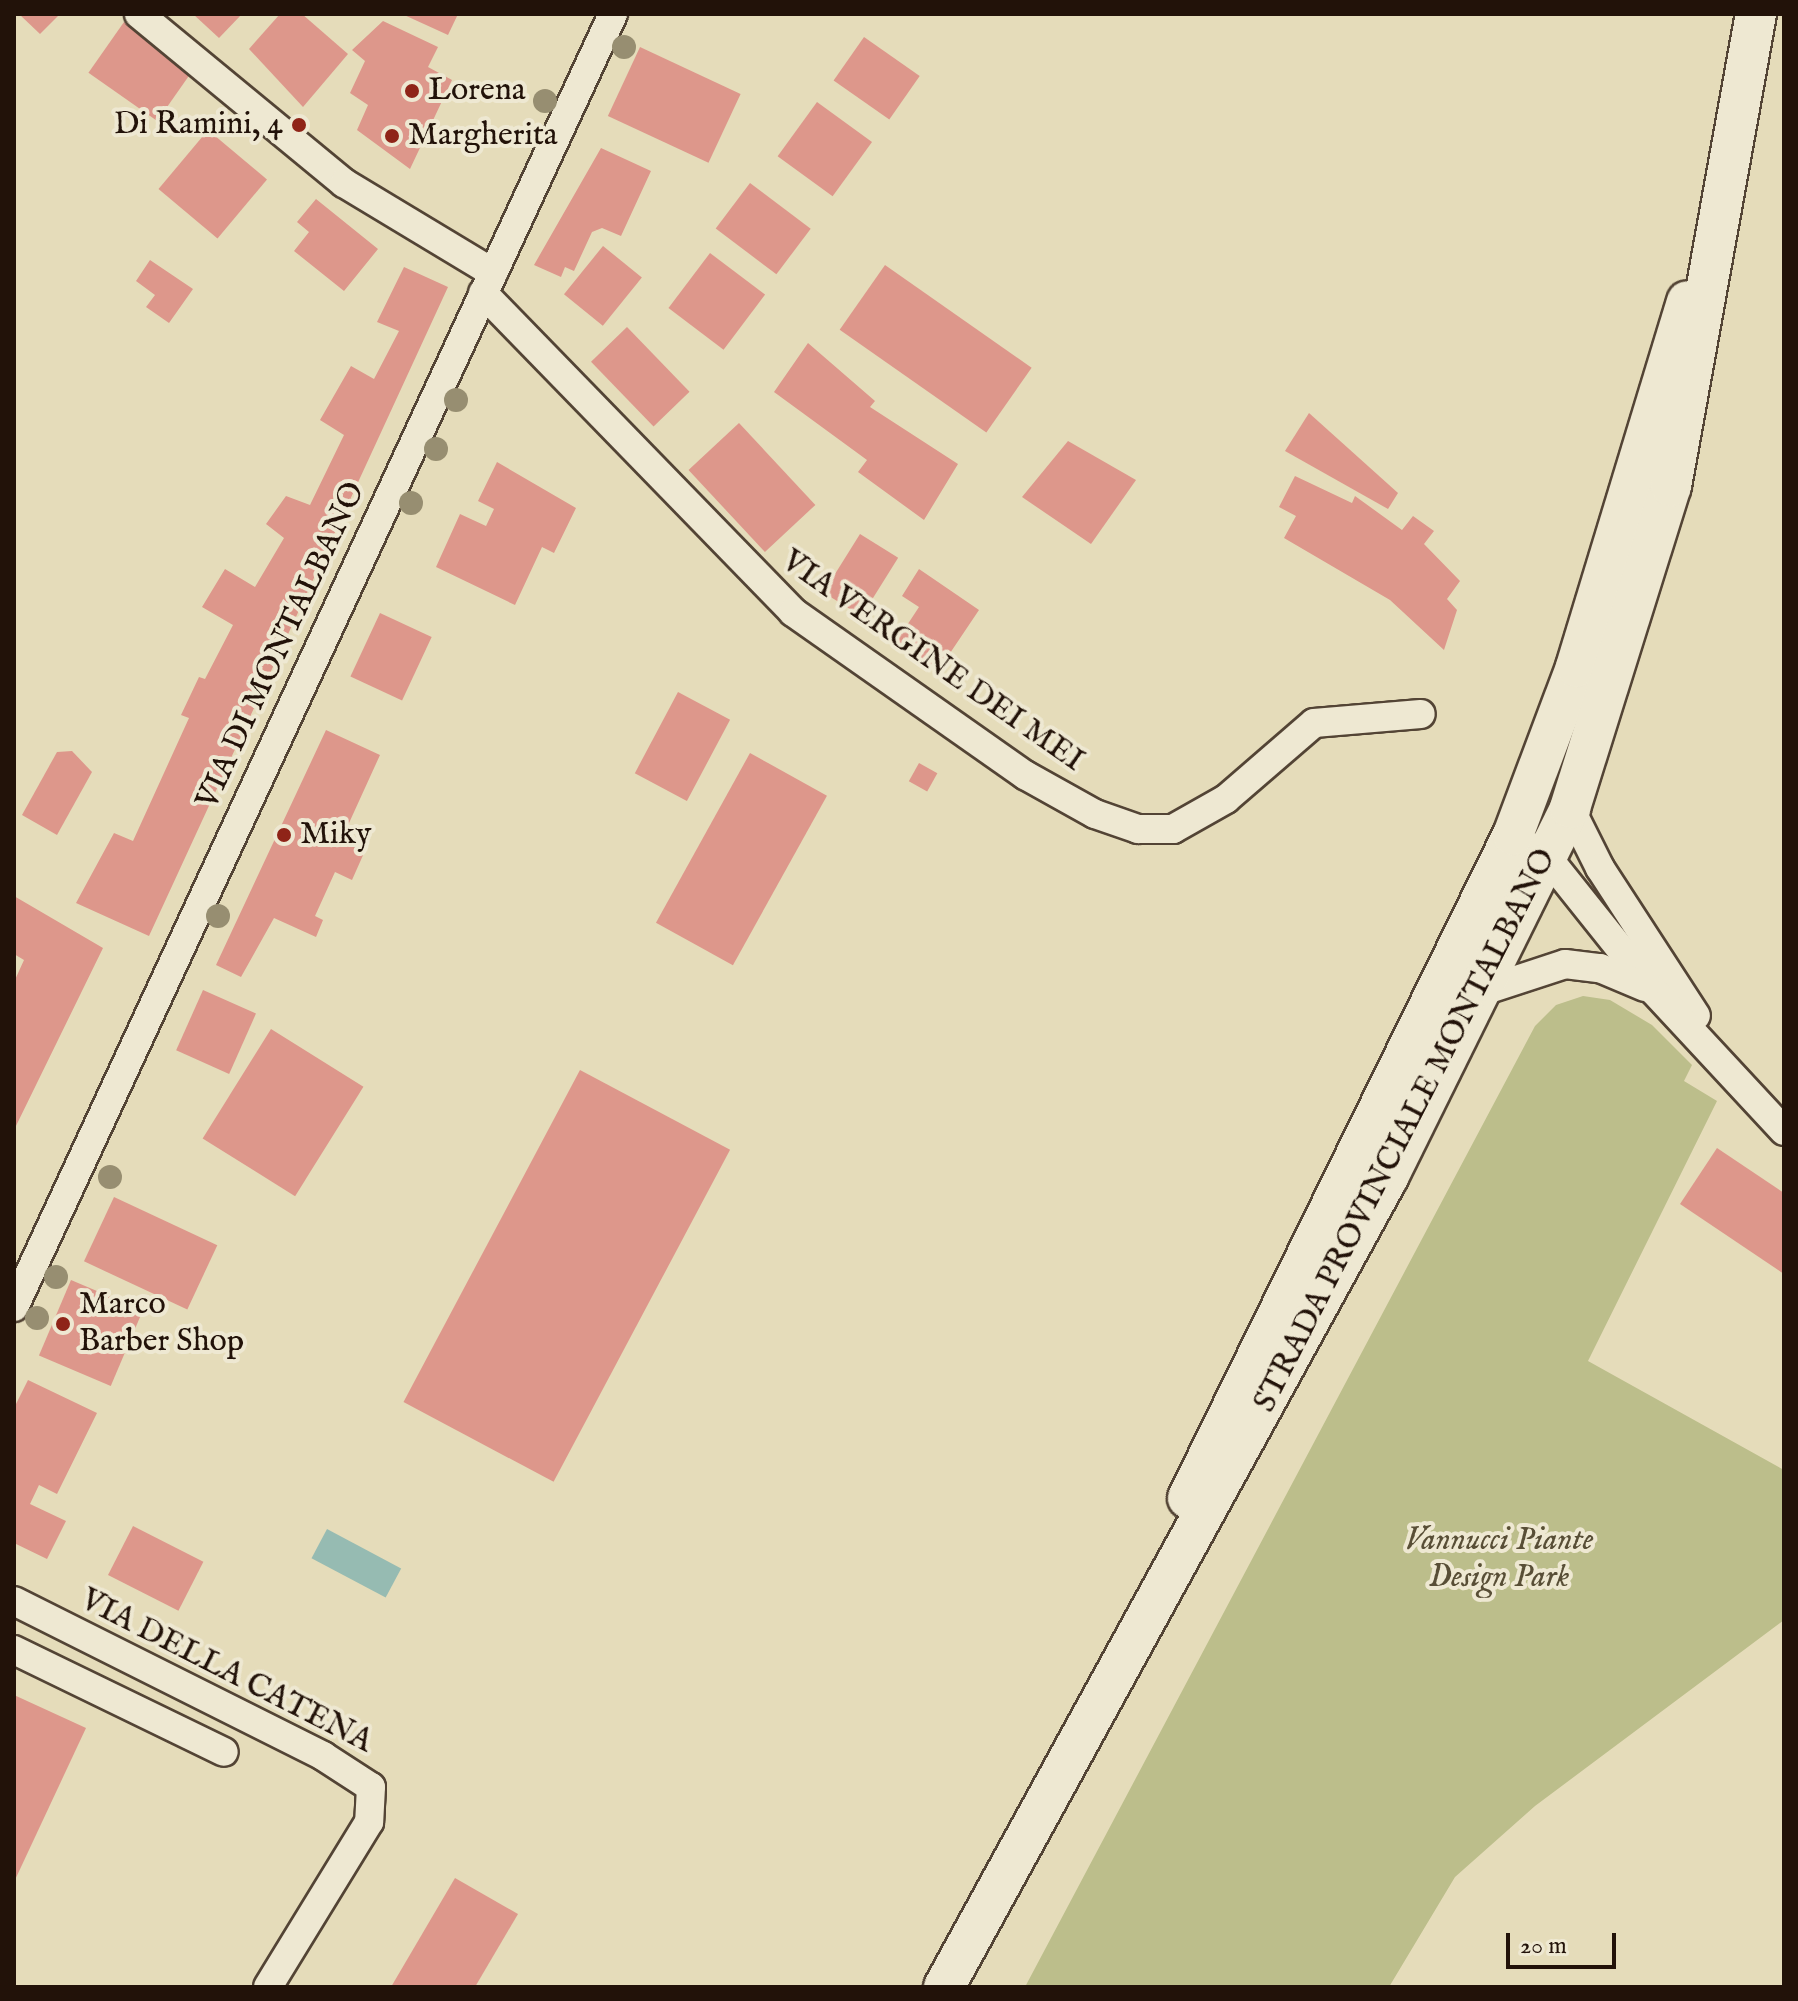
<!DOCTYPE html>
<style>
body{margin:0}
#map{position:relative;width:1798px;height:2001px;overflow:hidden;background:#e5dcba;font-family:"IM FELL English",serif}
div>[style]{position:absolute}
.green>*{inset:0;background:#bcbe8b}
.water>*{inset:0;background:#96bbb2;transform-origin:0 0}
.building>*{inset:0;background:#dd978b;transform-origin:0 0}
.roads{filter:drop-shadow(2px 0 #534435) drop-shadow(-2px 0 #534435) drop-shadow(0 2px #534435) drop-shadow(0 -2px #534435)}
.minor>*{height:28px;margin:-14px;padding:0 14px;transform-origin:14px;border-radius:14px;background:#eee8d2}
.secondary>*{height:40px;margin:-20px;padding:0 20px;transform-origin:20px;border-radius:20px;background:#eee8d2}
.trees>*{width:24px;height:24px;margin:-12px;border-radius:50%;background:#978e71}
.dots>*{width:22px;height:22px;translate:-50% -50%;box-sizing:border-box;border:4px solid #eee8d2;border-radius:50%}
span{translate:-50% -50%;white-space:nowrap;text-align:center;line-height:1.15;-webkit-text-stroke:8px #eee8d2;paint-order:stroke}
.poi-label{font-size:32px;color:#221209}
.left{translate:0 -50%;text-align:left}
.right{translate:-100% -50%;text-align:right}
.street-label{font-size:32px;color:#221209}
.park-label{font-size:32px;color:#584e36;font-style:italic}
.frame{position:absolute;inset:0;border:16px solid #221209;pointer-events:none}
.scale{position:absolute;left:1506px;top:1933px;width:110px;height:36px;box-sizing:border-box;border:4px solid #221209;border-top:0;padding-left:10px;font-size:24px;line-height:28px;white-space:nowrap;color:#221209;-webkit-text-stroke:6px #eee8d2;paint-order:stroke}
</style>
<div id="map">
<div class="green">
<div style="clip-path:polygon(1583px 996px,1610px 1000px,1652px 1025px,1692px 1065px,1684px 1081px,1717px 1101px,1588px 1361px,1784px 1470px,1784px 1620px,1535px 1806px,1455px 1877px,1389px 1987px,1025px 1987px,1535px 1026px,1556px 1005px)"></div>
</div>
<div class="water">
<div style="left:327px;top:1529px;width:84px;height:33px;rotate:28deg"></div>
</div>
<div class="building">
<div style="clip-path:polygon(19px 14px,60px 14px,40px 34px)"></div>
<div style="clip-path:polygon(193px 14px,242px 14px,219px 38px)"></div>
<div style="clip-path:polygon(280px 14px,302px 14px,348px 54px,303px 107px,249px 49px)"></div>
<div style="clip-path:polygon(402px 14px,458px 14px,448px 35px)"></div>
<div style="clip-path:polygon(383px 21px,438px 47px,428px 67px,452px 80px,410px 169px,357px 130px,368px 105px,350px 93px,365px 61px,352px 50px)"></div>
<div style="left:124px;top:22px;width:84px;height:62px;rotate:35deg"></div>
<div style="left:864px;top:37px;width:68px;height:53px;rotate:35deg"></div>
<div style="left:640px;top:47px;width:111px;height:76px;rotate:25deg"></div>
<div style="left:817px;top:102px;width:68px;height:67px;rotate:36deg"></div>
<div style="left:208px;top:130px;width:77px;height:77px;rotate:40deg"></div>
<div style="clip-path:polygon(601px 148px,651px 171px,621px 236px,602px 228px,592px 232px,574px 271px,565px 267px,561px 277px,534px 265px)"></div>
<div style="left:750px;top:183px;width:76px;height:57px;rotate:37deg"></div>
<div style="clip-path:polygon(316px 199px,378px 249px,344px 291px,294px 251px,309px 232px,297px 222px)"></div>
<div style="left:603px;top:246px;width:50px;height:62px;rotate:39deg"></div>
<div style="left:710px;top:253px;width:69px;height:69px;rotate:37deg"></div>
<div style="clip-path:polygon(150px 260px,193px 289px,169px 323px,146px 307px,155px 295px,136px 281px)"></div>
<div style="left:885px;top:265px;width:179px;height:79px;rotate:35deg"></div>
<div style="clip-path:polygon(404px 267px,448px 287px,149px 936px,76px 903px,114px 833px,133px 841px,189px 718px,181px 715px,199px 677px,205px 679px,233px 625px,202px 607px,225px 569px,255px 587px,284px 538px,266px 524px,286px 496px,310px 505px,344px 435px,320px 420px,351px 366px,374px 379px,399px 331px,377px 322px)"></div>
<div style="left:627px;top:327px;width:90px;height:50px;rotate:46deg"></div>
<div style="clip-path:polygon(808px 343px,875px 401px,870px 407px,958px 464px,924px 520px,858px 472px,867px 460px,774px 392px)"></div>
<div style="clip-path:polygon(1309px 413px,1398px 493px,1388px 509px,1285px 451px)"></div>
<div style="left:739px;top:423px;width:112px;height:69px;rotate:47deg"></div>
<div style="clip-path:polygon(1068px 441px,1136px 480px,1091px 544px,1022px 497px)"></div>
<div style="clip-path:polygon(497px 462px,576px 508px,554px 553px,542px 547px,515px 605px,436px 567px,460px 514px,486px 526px,494px 509px,478px 501px)"></div>
<div style="clip-path:polygon(1295px 476px,1352px 503px,1355px 496px,1402px 530px,1413px 516px,1434px 531px,1424px 544px,1460px 581px,1447px 599px,1457px 610px,1444px 650px,1390px 600px,1284px 538px,1296px 516px,1279px 507px)"></div>
<div style="left:860px;top:534px;width:45px;height:69px;rotate:32deg"></div>
<div style="clip-path:polygon(919px 569px,979px 610px,938px 671px,896px 642px,919px 607px,902px 596px)"></div>
<div style="left:380px;top:613px;width:57px;height:70px;rotate:25deg"></div>
<div style="left:678px;top:692px;width:59px;height:92px;rotate:28deg"></div>
<div style="clip-path:polygon(326px 730px,380px 755px,344px 834px,368px 844px,352px 880px,335px 872px,315px 916px,323px 920px,316px 937px,274px 918px,241px 977px,216px 965px)"></div>
<div style="clip-path:polygon(72px 751px,92px 772px,57px 835px,22px 815px,57px 752px)"></div>
<div style="left:750px;top:753px;width:88px;height:194px;rotate:29deg"></div>
<div style="left:919px;top:763px;width:21px;height:21px;rotate:29deg"></div>
<div style="clip-path:polygon(14px 896px,103px 948px,14px 1130px,14px 982px,24px 960px,14px 954px)"></div>
<div style="left:203px;top:990px;width:58px;height:66px;rotate:24deg"></div>
<div style="left:271px;top:1029px;width:109px;height:129px;rotate:32deg"></div>
<div style="left:580px;top:1070px;width:170px;height:376px;rotate:28deg"></div>
<div style="clip-path:polygon(1717px 1148px,1784px 1193px,1784px 1274px,1680px 1204px)"></div>
<div style="left:114px;top:1197px;width:114px;height:71px;rotate:25deg"></div>
<div style="left:71px;top:1280px;width:78px;height:82px;rotate:23deg"></div>
<div style="clip-path:polygon(28px 1380px,97px 1413px,57px 1494px,39px 1485px,30px 1504px,66px 1521px,47px 1559px,14px 1543px,14px 1408px)"></div>
<div style="left:133px;top:1526px;width:79px;height:55px;rotate:27deg"></div>
<div style="clip-path:polygon(14px 1695px,86px 1728px,14px 1882px)"></div>
<div style="clip-path:polygon(455px 1878px,518px 1914px,475px 1987px,391px 1987px)"></div>
</div>
<div class="roads">
<div class="minor">
<div style="left:139px;top:14px;width:266px;rotate:39.5deg"></div>
<div style="left:344px;top:183px;width:174px;rotate:31.1deg"></div>
<div style="left:483px;top:293px;width:445px;rotate:45.8deg"></div>
<div style="left:793px;top:612px;width:284px;rotate:35.1deg"></div>
<div style="left:1025px;top:775px;width:80px;rotate:29.1deg"></div>
<div style="left:1095px;top:814px;width:46px;rotate:19.2deg"></div>
<div style="left:1138px;top:829px;width:35px"></div>
<div style="left:1173px;top:829px;width:61px;rotate:-29.5deg"></div>
<div style="left:1226px;top:799px;width:116px;rotate:-40.8deg"></div>
<div style="left:1314px;top:723px;width:107px;rotate:-4.8deg"></div>
<div style="left:1570px;top:808px;width:67px;rotate:63.4deg"></div>
<div style="left:1600px;top:868px;width:176px;rotate:57deg"></div>
<div style="left:1539px;top:847px;width:184px;rotate:51.4deg"></div>
<div style="left:1654px;top:991px;width:191px;rotate:47.1deg"></div>
<div style="left:1486px;top:990px;width:83px;rotate:-18.2deg"></div>
<div style="left:1565px;top:964px;width:35px;rotate:7deg"></div>
<div style="left:1600px;top:968px;width:49px;rotate:22.9deg"></div>
<div style="left:14px;top:1307px;width:1425px;rotate:-65.14deg"></div>
<div style="left:14px;top:1601px;width:346px;rotate:26.6deg"></div>
<div style="left:323px;top:1756px;width:57px;rotate:32.9deg"></div>
<div style="left:371px;top:1787px;width:35px;rotate:93deg"></div>
<div style="left:369px;top:1822px;width:193px;rotate:121.5deg"></div>
<div style="left:14px;top:1650px;width:233px;rotate:25.9deg"></div>
</div>
<div class="secondary">
<div style="left:1188px;top:1498px;width:738px;rotate:-63.89deg"></div>
<div style="left:1513px;top:835px;width:179px;rotate:-69.4deg"></div>
<div style="left:1576px;top:667px;width:382px;rotate:-73.1deg"></div>
<div style="left:944px;top:1987px;width:924px;rotate:-61.27deg"></div>
<div style="left:1388px;top:1177px;width:411px;rotate:-63.7deg"></div>
<div style="left:1570px;top:808px;width:337px;rotate:-72.6deg"></div>
<div style="left:1671px;top:486px;width:480px;rotate:-79.8deg"></div>
</div>
</div>
<div class="trees">
<div style="left:624px;top:47px"></div>
<div style="left:545px;top:101px"></div>
<div style="left:456px;top:400px"></div>
<div style="left:436px;top:449px"></div>
<div style="left:411px;top:503px"></div>
<div style="left:218px;top:916px"></div>
<div style="left:110px;top:1177px"></div>
<div style="left:56px;top:1277px"></div>
<div style="left:37px;top:1318px"></div>
</div>
<div class="dots">
<div style="left:412px;top:91px;background:#8f2418"></div>
<div style="left:299px;top:125px;background:#8f2418"></div>
<div style="left:392px;top:136px;background:#8f2418"></div>
<div style="left:284px;top:835px;background:#8f2418"></div>
<div style="left:63px;top:1324px;background:#8f2418"></div>
</div>
<div class="poi-label">
<span class="left" style="left:428px;top:91px">Lorena</span>
<span class="right" style="left:283px;top:125px">Di Ramini, 4</span>
<span class="left" style="left:408px;top:136px">Margherita</span>
<span class="left" style="left:300px;top:835px">Miky</span>
<span class="left" style="left:79px;top:1324px">Marco<br>Barber Shop</span>
</div>
<div class="street-label">
<span style="left:282px;top:646px;rotate:-65deg">VIA DI MONTALBANO</span>
<span style="left:932px;top:662px;rotate:35deg">VIA VERGINE DEI MEI</span>
<span style="left:1406px;top:1131px;rotate:-63deg">STRADA PROVINCIALE MONTALBANO</span>
<span style="left:226px;top:1672px;rotate:27deg">VIA DELLA CATENA</span>
</div>
<div class="park-label">
<span style="left:1499px;top:1560px">Vannucci Piante<br>Design Park</span>
</div>
<div class="frame"></div>
<div class="scale">20 m</div>
</div>
